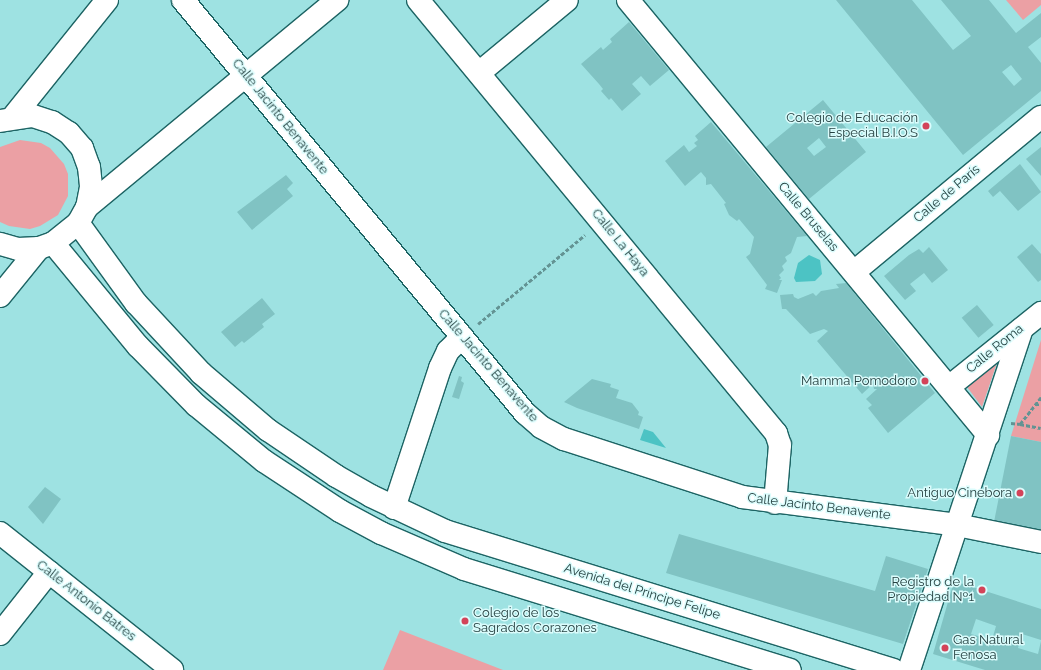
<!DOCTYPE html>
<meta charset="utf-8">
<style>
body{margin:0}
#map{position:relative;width:1041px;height:670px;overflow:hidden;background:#9ee2e2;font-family:Raleway,sans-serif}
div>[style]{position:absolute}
.green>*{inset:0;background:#eba0a4}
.water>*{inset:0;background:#4cc3c4}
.building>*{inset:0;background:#80c3c3;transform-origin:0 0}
.path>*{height:2.5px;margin-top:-1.25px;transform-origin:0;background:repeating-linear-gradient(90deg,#639393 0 4px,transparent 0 6px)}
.roads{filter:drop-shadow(1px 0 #1d6464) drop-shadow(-1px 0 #1d6464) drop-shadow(0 1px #1d6464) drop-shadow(0 -1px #1d6464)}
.minor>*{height:22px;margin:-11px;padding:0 11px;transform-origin:11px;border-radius:11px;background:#fff}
.dots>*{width:11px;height:11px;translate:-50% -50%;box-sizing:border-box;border:2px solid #dbfcfc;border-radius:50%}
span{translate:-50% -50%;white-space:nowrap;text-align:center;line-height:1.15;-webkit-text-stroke:3px #dbfcfc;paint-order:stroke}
.street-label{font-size:13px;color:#264242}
.poi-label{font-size:13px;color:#264242}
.right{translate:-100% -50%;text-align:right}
.left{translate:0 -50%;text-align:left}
</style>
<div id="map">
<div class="green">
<div style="clip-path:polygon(1006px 0,1041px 0,1041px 5px,1023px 20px)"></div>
<div style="clip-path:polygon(20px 140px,41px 143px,50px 148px,64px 164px,68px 174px,68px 196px,58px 215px,40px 226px,30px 229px,9px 226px,0 222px,0 147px)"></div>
<div style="clip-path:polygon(1041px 340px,1041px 442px,1011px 436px)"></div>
<div style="clip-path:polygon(998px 360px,982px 407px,967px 387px)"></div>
<div style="clip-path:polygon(400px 630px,503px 670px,383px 670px)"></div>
</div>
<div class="water">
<div style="clip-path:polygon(809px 255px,820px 260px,822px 274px,815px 281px,796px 282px,794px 278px,798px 263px)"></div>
<div style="clip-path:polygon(644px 429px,653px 432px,666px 448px,640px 440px)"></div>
</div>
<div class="building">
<div style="clip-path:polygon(evenodd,836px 0,912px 0,953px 50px,971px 36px,941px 0,989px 0,1016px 33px,1041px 13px,1041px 37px,1028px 47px,1041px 63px,1041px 91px,963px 155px,836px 0,1011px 65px,1022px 79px,1014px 86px,1002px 72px,1011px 65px)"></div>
<div style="clip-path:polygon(629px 22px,669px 70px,650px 86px,641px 76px,632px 84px,641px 94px,622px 111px,611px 98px,609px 100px,601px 91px,603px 89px,599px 84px,581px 64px,601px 47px,603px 50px,612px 42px,610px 39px)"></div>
<div style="clip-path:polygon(evenodd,823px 100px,866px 152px,809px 199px,766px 147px,823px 100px,819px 138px,826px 147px,814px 156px,807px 148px,819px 138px)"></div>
<div style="clip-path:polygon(711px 122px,807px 236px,797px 237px,791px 253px,785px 257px,787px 261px,782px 266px,784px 270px,779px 275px,781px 278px,779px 280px,782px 280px,777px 293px,765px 289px,767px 285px,746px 257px,750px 254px,754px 237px,739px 219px,737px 221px,729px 215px,724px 204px,726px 203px,711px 184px,706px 185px,706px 178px,701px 172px,685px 186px,665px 161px,684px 145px,689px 152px,697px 146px,694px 143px,698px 140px,695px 136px)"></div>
<div style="clip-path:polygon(1041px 147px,1041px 176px,1026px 159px)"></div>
<div style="clip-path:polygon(1020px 164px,1041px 192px,1018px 211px,1000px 191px,993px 197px,988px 191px)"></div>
<div style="clip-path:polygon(286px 175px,293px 183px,287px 189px,293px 196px,252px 230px,237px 212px)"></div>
<div style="clip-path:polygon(1032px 244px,1041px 254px,1041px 280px,1038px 282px,1017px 257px)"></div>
<div style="clip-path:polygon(929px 247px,948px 270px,932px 283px,924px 273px,910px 284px,916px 291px,905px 300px,884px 276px,909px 255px,919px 249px,923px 253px)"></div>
<div style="clip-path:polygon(846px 283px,935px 393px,888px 433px,868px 408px,872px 405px,866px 399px,877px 389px,874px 389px,873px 384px,862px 394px,817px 341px,828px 331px,824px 329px,810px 334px,786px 309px,782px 309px,780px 295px,793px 294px,794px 297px,798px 299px,813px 293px,816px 296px,821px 291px,839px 288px,836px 284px)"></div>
<div style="clip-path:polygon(262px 298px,275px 314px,262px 324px,264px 327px,244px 343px,242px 341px,235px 347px,221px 332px)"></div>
<div style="left:977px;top:305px;width:26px;height:20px;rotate:50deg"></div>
<div style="clip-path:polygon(459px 376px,462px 377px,461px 381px,464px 383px,459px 399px,452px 397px)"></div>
<div style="clip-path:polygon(592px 379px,611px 384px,610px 387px,619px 390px,616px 398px,632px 403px,639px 412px,638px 415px,643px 417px,639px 429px,577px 408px,564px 402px)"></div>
<div style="clip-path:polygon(1011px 436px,1041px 442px,1041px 530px,994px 522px)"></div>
<div style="clip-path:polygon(45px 487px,61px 499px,43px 524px,28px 507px)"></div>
<div style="clip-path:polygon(679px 534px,875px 591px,886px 556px,928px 569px,903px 644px,666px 573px)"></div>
<div style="clip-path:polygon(evenodd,954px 581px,1041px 609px,1041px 640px,1022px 634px,1018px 648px,1038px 654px,1041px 641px,1041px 670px,985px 670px,933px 654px,954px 581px,976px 619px,996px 626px,992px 640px,971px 634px,976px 619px)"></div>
</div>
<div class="path">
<div style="left:478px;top:324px;width:139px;rotate:-39.8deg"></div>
<div style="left:1035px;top:405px;width:6px"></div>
<div style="left:1011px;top:423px;width:9px;rotate:6deg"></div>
<div style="left:1020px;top:424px;width:34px;rotate:-52deg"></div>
<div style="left:1020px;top:424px;width:21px;rotate:11deg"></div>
</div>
<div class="roads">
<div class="minor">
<div style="left:183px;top:0;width:536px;rotate:50.37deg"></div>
<div style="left:525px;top:413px;width:21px;rotate:41deg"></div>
<div style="left:541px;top:427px;width:26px;rotate:28deg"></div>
<div style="left:564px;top:439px;width:187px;rotate:18deg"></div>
<div style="left:742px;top:497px;width:217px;rotate:7.4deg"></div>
<div style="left:957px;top:525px;width:86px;rotate:11.4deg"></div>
<div style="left:418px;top:0;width:562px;rotate:50.42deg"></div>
<div style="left:776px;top:433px;width:13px;rotate:72deg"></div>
<div style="left:780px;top:445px;width:58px;rotate:94.9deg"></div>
<div style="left:628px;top:0;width:565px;rotate:50.39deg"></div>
<div style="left:479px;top:73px;width:114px;rotate:-39.7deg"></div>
<div style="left:13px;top:117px;width:150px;rotate:-51.2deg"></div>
<div style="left:0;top:121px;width:33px;rotate:-9deg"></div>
<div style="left:33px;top:116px;width:20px;rotate:18deg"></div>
<div style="left:52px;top:122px;width:20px;rotate:33deg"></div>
<div style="left:69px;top:133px;width:20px;rotate:49deg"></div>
<div style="left:82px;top:148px;width:20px;rotate:70deg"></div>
<div style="left:89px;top:167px;width:20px;rotate:84deg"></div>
<div style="left:91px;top:187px;width:20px;rotate:101deg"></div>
<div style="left:87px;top:207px;width:18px;rotate:119deg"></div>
<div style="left:78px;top:223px;width:32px;rotate:141deg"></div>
<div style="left:53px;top:243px;width:15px;rotate:160deg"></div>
<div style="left:39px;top:248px;width:21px;rotate:177deg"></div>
<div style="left:18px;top:249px;width:19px;rotate:-164deg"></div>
<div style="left:87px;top:207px;width:325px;rotate:-39.6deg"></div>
<div style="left:78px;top:223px;width:99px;rotate:54.1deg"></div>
<div style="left:136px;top:303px;width:96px;rotate:47.1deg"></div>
<div style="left:201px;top:373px;width:88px;rotate:40.4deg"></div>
<div style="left:268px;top:430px;width:82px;rotate:34.1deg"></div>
<div style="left:336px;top:476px;width:40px;rotate:29.7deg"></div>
<div style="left:371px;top:496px;width:82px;rotate:25.3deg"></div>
<div style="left:445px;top:531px;width:469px;rotate:17.2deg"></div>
<div style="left:53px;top:243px;width:134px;rotate:50.5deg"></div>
<div style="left:138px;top:346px;width:83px;rotate:45.5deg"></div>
<div style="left:196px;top:405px;width:88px;rotate:39.5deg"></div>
<div style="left:264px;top:461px;width:91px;rotate:33.3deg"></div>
<div style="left:340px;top:511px;width:47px;rotate:28.2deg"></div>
<div style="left:381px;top:533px;width:90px;rotate:23.4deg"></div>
<div style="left:464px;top:569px;width:341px;rotate:17.2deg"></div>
<div style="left:854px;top:272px;width:243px;rotate:-39.7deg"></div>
<div style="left:0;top:296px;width:62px;rotate:-50.9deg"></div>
<div style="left:950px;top:386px;width:117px;rotate:-38.7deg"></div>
<div style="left:394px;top:508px;width:147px;rotate:-71.8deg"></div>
<div style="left:440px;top:368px;width:19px;rotate:-65deg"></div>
<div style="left:448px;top:351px;width:20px;rotate:-45deg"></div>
<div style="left:0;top:533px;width:220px;rotate:38.5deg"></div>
<div style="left:0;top:634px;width:79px;rotate:-51.7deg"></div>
<div style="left:909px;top:670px;width:359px;rotate:-71.7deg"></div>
</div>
</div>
<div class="dots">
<div style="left:926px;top:126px;background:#d34359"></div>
<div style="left:925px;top:381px;background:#d34359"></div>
<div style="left:1020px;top:493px;background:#d34359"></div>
<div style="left:982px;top:590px;background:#d34359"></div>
<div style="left:465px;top:621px;background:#d34359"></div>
<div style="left:945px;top:648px;background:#d34359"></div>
</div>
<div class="street-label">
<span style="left:280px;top:117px;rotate:51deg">Calle Jacinto Benavente</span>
<span style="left:947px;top:194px;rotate:-40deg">Calle de París</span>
<span style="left:808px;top:217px;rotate:50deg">Calle Bruselas</span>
<span style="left:620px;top:243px;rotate:51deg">Calle La Haya</span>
<span style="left:995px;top:349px;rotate:-39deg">Calle Roma</span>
<span style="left:488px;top:366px;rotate:49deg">Calle Jacinto Benavente</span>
<span style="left:819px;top:507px;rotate:7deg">Calle Jacinto Benavente</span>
<span style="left:642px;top:592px;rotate:17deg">Avenida del Príncipe Felipe</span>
<span style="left:86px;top:601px;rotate:38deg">Calle Antonio Batres</span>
</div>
<div class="poi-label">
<span class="right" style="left:918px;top:126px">Colegio de Educación<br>Especial B.I.O.S</span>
<span class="right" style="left:917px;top:381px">Mamma Pomodoro</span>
<span class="right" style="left:1012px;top:493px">Antiguo Cinebora</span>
<span class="right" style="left:974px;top:590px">Registro de la<br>Propiedad Nº1</span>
<span class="left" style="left:473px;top:621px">Colegio de los<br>Sagrados Corazones</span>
<span class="left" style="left:953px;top:648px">Gas Natural<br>Fenosa</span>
</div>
</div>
